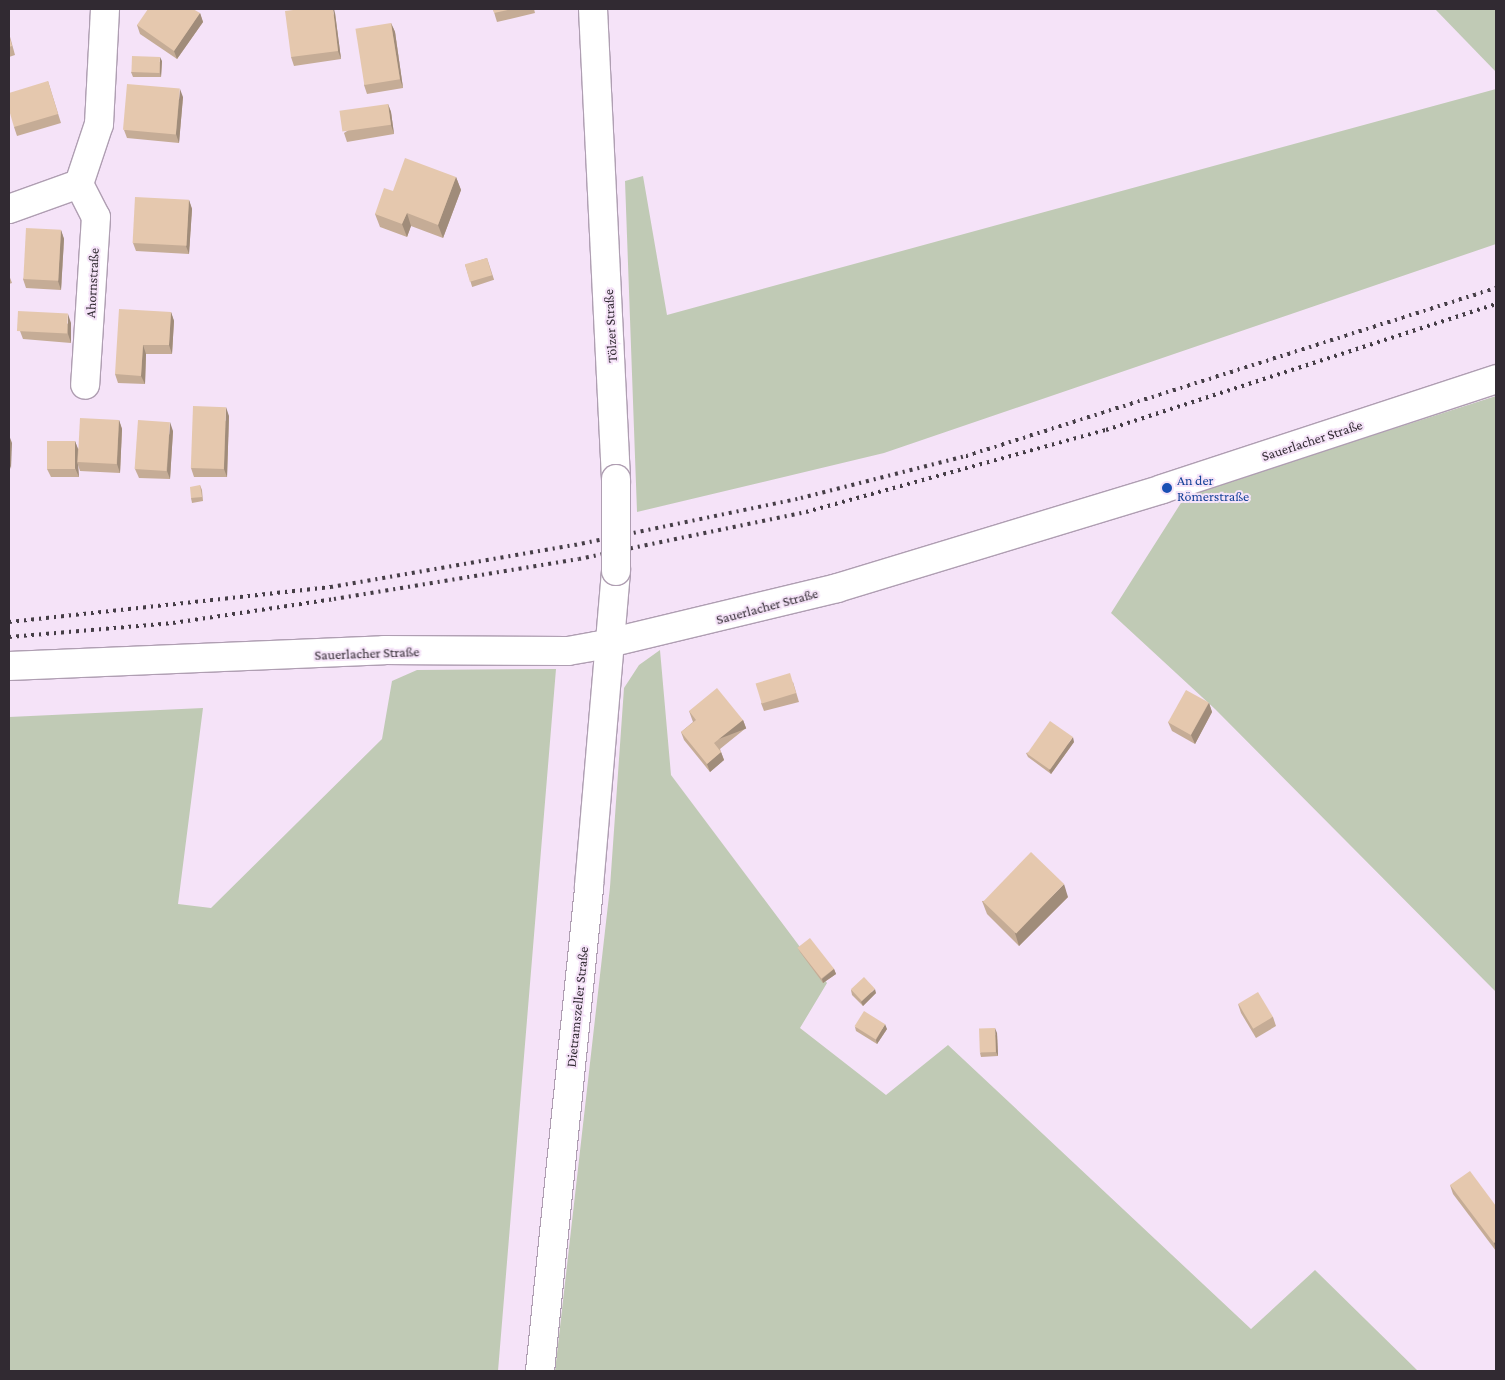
<!DOCTYPE html>
<meta charset="utf-8">
<style>
body{margin:0}
#map{position:relative;width:1505px;height:1380px;overflow:hidden;background:#f5e3f8;font-family:"Crimson Pro",serif}
div>[style]{position:absolute}
.green>*{inset:0;background:#c0cab5}
.roads{filter:drop-shadow(1px 0 #af9eb2) drop-shadow(-1px 0 #af9eb2) drop-shadow(0 1px #af9eb2) drop-shadow(0 -1px #af9eb2)}
.street>*{height:28px;margin:-14px;padding:0 14px;transform-origin:14px;border-radius:14px;background:#fff}
.secondary>*{height:28px;margin:-14px;padding:0 14px;transform-origin:14px;border-radius:14px;background:#fff}
.rail>*{height:4px;margin-top:-2px;transform-origin:0;background:repeating-linear-gradient(90deg,#453d46 0 2.5px,transparent 0 7.5px)}
.bridges{filter:drop-shadow(1px 0 #af9eb2) drop-shadow(-1px 0 #af9eb2) drop-shadow(0 1px #af9eb2) drop-shadow(0 -1px #af9eb2)}
.secondary-bridge>*{height:28px;margin:-14px;padding:0 14px;transform-origin:14px;border-radius:14px;background:#fff}
.wall>*{inset:0;background:#c5ac96;transform-origin:0 0}
.shaded-wall>*{inset:0;background:#a08c7a;transform-origin:0 0}
.building>*{inset:0;background:#e5c8ae;transform-origin:0 0}
.dots>*{width:14px;height:14px;translate:-50% -50%;box-sizing:border-box;border:2px solid #f5e3f8;border-radius:50%}
span{translate:-50% -50%;white-space:nowrap;text-align:center;line-height:1.15;-webkit-text-stroke:4px #f5e3f8;paint-order:stroke}
.street-label{font-size:14px;color:#312a32}
.transit-label{font-size:14px;color:#164399}
.left{translate:0 -50%;text-align:left}
.frame{position:absolute;inset:0;border:10px solid #312a32;pointer-events:none}
</style>
<div id="map">
<div class="green">
<div style="clip-path:polygon(1435px 9px,1496px 9px,1496px 72px)"></div>
<div style="clip-path:polygon(1496px 89px,1496px 244px,884px 453px,637px 512px,625px 181px,643px 176px,667px 315px)"></div>
<div style="clip-path:polygon(1496px 396px,1496px 992px,1215px 709px,1111px 613px,1186px 495px)"></div>
<div style="clip-path:polygon(660px 650px,671px 775px,827px 983px,800px 1028px,886px 1095px,948px 1045px,1251px 1329px,1315px 1270px,1418px 1371px,555px 1371px,610px 887px,624px 688px,639px 665px)"></div>
<div style="clip-path:polygon(556px 669px,498px 1371px,9px 1371px,9px 717px,203px 708px,178px 904px,211px 908px,382px 739px,392px 681px,417px 670px)"></div>
</div>
<div class="roads">
<div class="street">
<div style="left:79px;top:184px;width:37px;rotate:63deg"></div>
<div style="left:96px;top:217px;width:168px;rotate:93.7deg"></div>
<div style="left:9px;top:209px;width:74px;rotate:-19.7deg"></div>
<div style="left:79px;top:184px;width:63px;rotate:-71.6deg"></div>
<div style="left:99px;top:124px;width:115px;rotate:-87deg"></div>
<div style="left:9px;top:666px;width:375px;rotate:-2.4deg"></div>
<div style="left:384px;top:650px;width:184px;rotate:0.3deg"></div>
<div style="left:568px;top:651px;width:28px;rotate:-10deg"></div>
<div style="left:596px;top:646px;width:248px;rotate:-13.5deg"></div>
<div style="left:837px;top:588px;width:340px;rotate:-16.9deg"></div>
<div style="left:1162px;top:489px;width:352px;rotate:-18.2deg"></div>
</div>
<div class="secondary">
<div style="left:593px;top:9px;width:471px;rotate:87.2deg"></div>
<div style="left:540px;top:1371px;width:487px;rotate:-84.2deg"></div>
<div style="left:589px;top:886px;width:316px;rotate:-85.1deg"></div>
</div>
</div>
<div class="rail">
<div style="left:9px;top:622px;width:324px;rotate:-6.2deg"></div>
<div style="left:331px;top:587px;width:248px;rotate:-9.8deg"></div>
<div style="left:575px;top:545px;width:231px;rotate:-11.7deg"></div>
<div style="left:801px;top:498px;width:170px;rotate:-14.3deg"></div>
<div style="left:966px;top:456px;width:556px;rotate:-17.59deg"></div>
<div style="left:9px;top:637px;width:165px;rotate:-4.9deg"></div>
<div style="left:173px;top:623px;width:163px;rotate:-8.5deg"></div>
<div style="left:334px;top:599px;width:248px;rotate:-9.3deg"></div>
<div style="left:579px;top:559px;width:232px;rotate:-11.7deg"></div>
<div style="left:806px;top:512px;width:311px;rotate:-15.3deg"></div>
<div style="left:1106px;top:430px;width:410px;rotate:-17.9deg"></div>
</div>
<div class="bridges">
<div class="secondary-bridge">
<div style="left:616px;top:571px;width:92px;rotate:-90deg"></div>
</div>
</div>
<div class="wall">
<div style="clip-path:polygon(493px 9px,534px 9px,535px 13px,497px 22px)"></div>
<div style="clip-path:polygon(200px 13px,203px 22px,177px 59px,140px 34px,137px 25px)"></div>
<div style="clip-path:polygon(335px 13px,341px 59px,294px 66px,291px 57px)"></div>
<div style="clip-path:polygon(391px 23px,395px 32px,403px 88px,367px 94px,364px 85px)"></div>
<div style="clip-path:polygon(9px 33px,15px 55px,9px 57px)"></div>
<div style="clip-path:polygon(162px 61px,161px 77px,133px 77px,131px 72px)"></div>
<div style="clip-path:polygon(48px 81px,61px 123px,17px 136px,14px 127px)"></div>
<div style="clip-path:polygon(183px 97px,179px 143px,127px 138px,124px 130px)"></div>
<div style="clip-path:polygon(388px 104px,391px 112px,394px 134px,347px 142px,344px 133px)"></div>
<div style="clip-path:polygon(456px 177px,461px 190px,443px 238px,411px 226px,407px 237px,380px 227px,375px 214px,393px 191px)"></div>
<div style="clip-path:polygon(189px 200px,192px 209px,189px 254px,136px 251px,133px 243px)"></div>
<div style="clip-path:polygon(61px 230px,64px 239px,61px 290px,26px 288px,23px 279px)"></div>
<div style="left:487px;top:258px;width:23px;height:23px;rotate:72deg"></div>
<div style="clip-path:polygon(9px 275px,12px 283px,9px 284px)"></div>
<div style="clip-path:polygon(171px 312px,174px 321px,172px 354px,146px 354px,145px 384px,118px 383px,115px 374px)"></div>
<div style="clip-path:polygon(71px 323px,71px 343px,23px 339px,20px 331px)"></div>
<div style="clip-path:polygon(229px 416px,227px 477px,194px 477px,191px 468px)"></div>
<div style="clip-path:polygon(119px 420px,122px 429px,120px 473px,80px 471px,78px 465px,79px 477px,51px 477px,47px 469px,75px 441px,78px 449px)"></div>
<div style="clip-path:polygon(173px 431px,170px 479px,139px 478px,135px 469px)"></div>
<div style="clip-path:polygon(200px 485px,202px 490px,203px 501px,192px 503px,191px 498px)"></div>
<div style="clip-path:polygon(793px 682px,799px 702px,764px 711px,761px 703px)"></div>
<div style="clip-path:polygon(1209px 703px,1212px 712px,1195px 744px,1172px 731px,1168px 722px)"></div>
<div style="clip-path:polygon(689px 711px,743px 720px,746px 728px,720px 749px,721px 752px,724px 760px,710px 772px,684px 740px,681px 732px,693px 722px)"></div>
<div style="clip-path:polygon(1074px 742px,1051px 774px,1028px 757px,1026px 753px)"></div>
<div style="clip-path:polygon(1068px 897px,1019px 946px,987px 914px,982px 901px)"></div>
<div style="clip-path:polygon(798px 948px,834px 969px,836px 974px,823px 983px,800px 952px)"></div>
<div style="clip-path:polygon(851px 990px,876px 993px,863px 1006px,852px 995px)"></div>
<div style="clip-path:polygon(1238px 1004px,1273px 1017px,1276px 1026px,1256px 1038px,1241px 1013px)"></div>
<div style="clip-path:polygon(855px 1027px,887px 1029px,877px 1044px,856px 1031px)"></div>
<div style="clip-path:polygon(997px 1033px,998px 1056px,981px 1057px,980px 1053px)"></div>
<div style="clip-path:polygon(1450px 1185px,1496px 1206px,1496px 1251px,1453px 1194px)"></div>
</div>
<div class="shaded-wall">
<div style="clip-path:polygon(333px 9px,334px 9px,335px 13px,341px 59px,338px 51px)"></div>
<div style="clip-path:polygon(200px 13px,203px 22px,177px 59px,174px 51px)"></div>
<div style="clip-path:polygon(391px 23px,395px 32px,403px 88px,400px 79px)"></div>
<div style="clip-path:polygon(160px 57px,162px 61px,161px 77px,160px 73px)"></div>
<div style="clip-path:polygon(180px 89px,183px 97px,179px 143px,176px 134px)"></div>
<div style="clip-path:polygon(388px 104px,391px 112px,394px 134px,391px 125px)"></div>
<div style="clip-path:polygon(456px 177px,461px 190px,443px 238px,438px 225px)"></div>
<div style="clip-path:polygon(189px 200px,192px 209px,189px 254px,186px 246px)"></div>
<div style="clip-path:polygon(407px 213px,411px 226px,407px 237px,402px 224px)"></div>
<div style="clip-path:polygon(61px 230px,64px 239px,61px 290px,58px 281px)"></div>
<div style="clip-path:polygon(171px 312px,174px 321px,172px 354px,169px 345px)"></div>
<div style="clip-path:polygon(68px 314px,71px 323px,71px 343px,68px 334px)"></div>
<div style="clip-path:polygon(143px 345px,146px 354px,145px 384px,141px 376px)"></div>
<div style="clip-path:polygon(226px 407px,229px 416px,227px 477px,224px 469px)"></div>
<div style="clip-path:polygon(119px 420px,122px 429px,120px 473px,117px 464px)"></div>
<div style="clip-path:polygon(170px 422px,173px 431px,170px 479px,167px 471px)"></div>
<div style="clip-path:polygon(9px 435px,12px 443px,11px 469px,9px 463px)"></div>
<div style="clip-path:polygon(75px 441px,78px 449px,77px 462px,78px 465px,79px 477px,75px 468px)"></div>
<div style="clip-path:polygon(1209px 703px,1212px 712px,1195px 744px,1191px 735px)"></div>
<div style="left:743px;top:720px;width:9px;height:37px;rotate:69deg"></div>
<div style="clip-path:polygon(1073px 737px,1074px 742px,1051px 774px,1049px 770px)"></div>
<div style="clip-path:polygon(721px 752px,724px 760px,710px 772px,707px 764px)"></div>
<div style="clip-path:polygon(1064px 884px,1068px 897px,1019px 946px,1015px 933px)"></div>
<div style="clip-path:polygon(834px 969px,836px 974px,823px 983px,822px 979px)"></div>
<div style="clip-path:polygon(875px 989px,876px 993px,863px 1006px,861px 1002px)"></div>
<div style="clip-path:polygon(885px 1024px,887px 1029px,877px 1044px,876px 1040px)"></div>
<div style="clip-path:polygon(995px 1028px,997px 1033px,998px 1056px,996px 1052px)"></div>
<div style="clip-path:polygon(1496px 1241px,1496px 1251px,1494px 1243px)"></div>
</div>
<div class="building">
<div style="clip-path:polygon(148px 9px,193px 9px,200px 13px,174px 51px,137px 25px)"></div>
<div style="clip-path:polygon(301px 9px,333px 9px,338px 51px,291px 57px,285px 11px)"></div>
<div style="clip-path:polygon(493px 9px,512px 9px,494px 13px)"></div>
<div style="left:391px;top:23px;width:57px;height:36px;rotate:81deg"></div>
<div style="clip-path:polygon(9px 35px,12px 46px,9px 47px)"></div>
<div style="left:132px;top:56px;width:28px;height:16px;rotate:2deg"></div>
<div style="clip-path:polygon(48px 81px,58px 114px,14px 127px,9px 110px,9px 93px)"></div>
<div style="left:127px;top:84px;width:53px;height:46px;rotate:5deg"></div>
<div style="left:388px;top:104px;width:21px;height:49px;rotate:82deg"></div>
<div style="clip-path:polygon(405px 158px,456px 177px,438px 225px,407px 213px,402px 224px,375px 214px,384px 188px,393px 191px)"></div>
<div style="left:135px;top:197px;width:54px;height:46px;rotate:3deg"></div>
<div style="left:26px;top:228px;width:35px;height:51px;rotate:3deg"></div>
<div style="left:487px;top:258px;width:18px;height:23px;rotate:74deg"></div>
<div style="clip-path:polygon(119px 309px,171px 312px,169px 345px,143px 345px,141px 376px,115px 374px)"></div>
<div style="left:18px;top:311px;width:50px;height:20px;rotate:3deg"></div>
<div style="left:193px;top:406px;width:33px;height:62px;rotate:2deg"></div>
<div style="left:80px;top:418px;width:39px;height:44px;rotate:3deg"></div>
<div style="left:138px;top:420px;width:32px;height:49px;rotate:4deg"></div>
<div style="left:47px;top:441px;width:28px;height:28px"></div>
<div style="clip-path:polygon(200px 485px,202px 497px,191px 498px,190px 487px)"></div>
<div style="left:790px;top:673px;width:21px;height:36px;rotate:73deg"></div>
<div style="clip-path:polygon(717px 688px,743px 720px,714px 743px,721px 752px,707px 764px,681px 732px,696px 720px,689px 711px)"></div>
<div style="left:1186px;top:690px;width:26px;height:37px;rotate:29deg"></div>
<div style="left:1050px;top:721px;width:28px;height:40px;rotate:35deg"></div>
<div style="left:1031px;top:852px;width:46px;height:69px;rotate:44deg"></div>
<div style="left:810px;top:938px;width:39px;height:16px;rotate:52deg"></div>
<div style="left:864px;top:977px;width:16px;height:18px;rotate:47deg"></div>
<div style="left:1258px;top:992px;width:29px;height:23px;rotate:59deg"></div>
<div style="left:864px;top:1011px;width:25px;height:18px;rotate:32deg"></div>
<div style="left:995px;top:1028px;width:24px;height:16px;rotate:88deg"></div>
<div style="clip-path:polygon(1470px 1171px,1496px 1206px,1496px 1241px,1494px 1243px,1450px 1185px)"></div>
</div>
<div class="dots">
<div style="left:1167px;top:488px;background:#1a4fb4"></div>
</div>
<div class="street-label">
<span style="left:92px;top:283px;rotate:-87deg">Ahornstraße</span>
<span style="left:610px;top:326px;rotate:-93deg">Tölzer Straße</span>
<span style="left:1312px;top:440px;rotate:-18deg">Sauerlacher Straße</span>
<span style="left:767px;top:606px;rotate:-15deg">Sauerlacher Straße</span>
<span style="left:367px;top:653px;rotate:-2deg">Sauerlacher Straße</span>
<span style="left:577px;top:1007px;rotate:-84deg">Dietramszeller Straße</span>
</div>
<div class="transit-label">
<span class="left" style="left:1177px;top:488px">An der<br>Römerstraße</span>
</div>
<div class="frame"></div>
</div>
